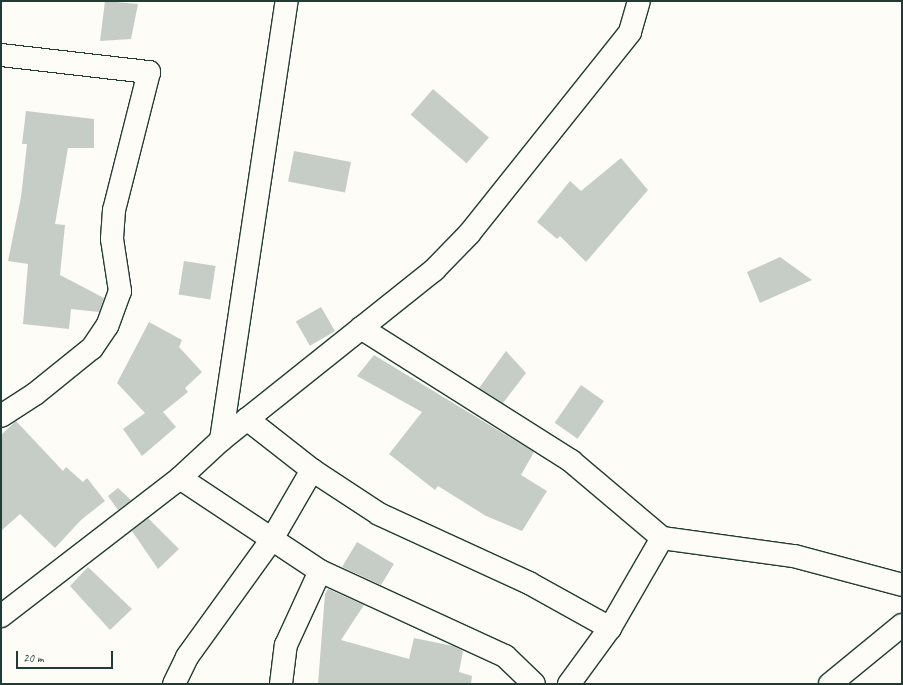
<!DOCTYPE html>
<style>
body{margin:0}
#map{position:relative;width:903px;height:685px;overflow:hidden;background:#fdfcf7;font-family:Caveat,sans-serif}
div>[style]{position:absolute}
.building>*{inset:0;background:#c6cdc7;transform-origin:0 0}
.roads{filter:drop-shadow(1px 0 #1f3d34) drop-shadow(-1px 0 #1f3d34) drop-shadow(0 1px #1f3d34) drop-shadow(0 -1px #1f3d34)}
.minor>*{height:22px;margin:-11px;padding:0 11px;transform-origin:11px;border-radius:11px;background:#fdfcf7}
span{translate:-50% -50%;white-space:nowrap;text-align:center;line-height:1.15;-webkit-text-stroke:3px #fdfcf7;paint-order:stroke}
.frame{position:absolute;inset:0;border:2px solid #1f3d34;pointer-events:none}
.scale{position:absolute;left:16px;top:651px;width:97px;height:18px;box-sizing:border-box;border:2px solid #1f3d34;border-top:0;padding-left:5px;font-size:12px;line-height:14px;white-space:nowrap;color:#1f3d34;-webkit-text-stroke:3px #fdfcf7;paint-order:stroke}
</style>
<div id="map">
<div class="building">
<div style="clip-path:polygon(105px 1px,138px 4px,131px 39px,100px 41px)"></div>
<div style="left:433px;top:89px;width:74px;height:34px;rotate:41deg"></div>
<div style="clip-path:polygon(26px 111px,94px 119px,94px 148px,68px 148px,55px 224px,65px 225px,60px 275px,104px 298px,99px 312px,71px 309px,69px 329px,23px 324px,28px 264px,8px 261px,21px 197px,27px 144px,22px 144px)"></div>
<div style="left:294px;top:151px;width:58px;height:31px;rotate:11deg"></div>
<div style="clip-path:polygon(621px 158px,648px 190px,586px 262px,560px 236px,557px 239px,537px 222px,570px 181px,581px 191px)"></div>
<div style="clip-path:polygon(780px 257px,812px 280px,760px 303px,747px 272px)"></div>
<div style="left:184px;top:261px;width:32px;height:34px;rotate:9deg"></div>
<div style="left:321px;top:307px;width:28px;height:29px;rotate:60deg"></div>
<div style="clip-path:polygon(149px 322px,182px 340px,179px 347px,202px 372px,185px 388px,188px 392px,163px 412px,176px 427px,142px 456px,123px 429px,145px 413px,117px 383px)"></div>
<div style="clip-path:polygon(506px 351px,526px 373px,503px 403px,479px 388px)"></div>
<div style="clip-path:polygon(374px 355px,534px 452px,521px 475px,547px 491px,522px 531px,486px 516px,438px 486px,435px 490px,389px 454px,422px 412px,357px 376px)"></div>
<div style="left:581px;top:385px;width:28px;height:46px;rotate:35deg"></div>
<div style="clip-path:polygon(16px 421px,63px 471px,66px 467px,83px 482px,87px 478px,105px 501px,81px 520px,55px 548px,20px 514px,1px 531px,1px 435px)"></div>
<div style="clip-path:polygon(118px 488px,131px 500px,118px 510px,108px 496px)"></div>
<div style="clip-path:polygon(148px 518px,179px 549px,158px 569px,132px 531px)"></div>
<div style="clip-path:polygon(357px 542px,394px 564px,381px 585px,342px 567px)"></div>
<div style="clip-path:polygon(88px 567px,132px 609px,110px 630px,70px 586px)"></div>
<div style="clip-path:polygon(328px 589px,364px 605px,341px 640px,409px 659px,414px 638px,453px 646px,463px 651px,459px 672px,472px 676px,471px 684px,318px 684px,325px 594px)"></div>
</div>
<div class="roads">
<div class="minor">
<div style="left:1px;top:55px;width:149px;rotate:6.6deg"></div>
<div style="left:149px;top:72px;width:142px;rotate:104.2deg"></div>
<div style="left:114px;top:210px;width:29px;rotate:94deg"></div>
<div style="left:112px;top:239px;width:53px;rotate:81.3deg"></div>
<div style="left:120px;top:291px;width:37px;rotate:110deg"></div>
<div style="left:107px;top:326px;width:27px;rotate:124deg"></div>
<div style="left:92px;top:348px;width:73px;rotate:141.1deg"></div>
<div style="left:35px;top:394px;width:40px;rotate:147.1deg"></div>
<div style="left:361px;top:328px;width:249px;rotate:32.3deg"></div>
<div style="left:571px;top:461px;width:119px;rotate:40.2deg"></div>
<div style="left:662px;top:538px;width:133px;rotate:7.8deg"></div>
<div style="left:794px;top:556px;width:112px;rotate:15deg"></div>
<div style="left:247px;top:419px;width:83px;rotate:38.1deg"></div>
<div style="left:312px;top:470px;width:80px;rotate:33.3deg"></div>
<div style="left:379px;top:514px;width:165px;rotate:24.7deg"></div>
<div style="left:529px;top:583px;width:93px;rotate:29.1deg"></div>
<div style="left:221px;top:440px;width:444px;rotate:-81.5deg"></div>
<div style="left:180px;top:478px;width:168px;rotate:33.6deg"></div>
<div style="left:320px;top:571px;width:204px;rotate:24.7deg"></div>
<div style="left:505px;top:656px;width:40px;rotate:44deg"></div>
<div style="left:1px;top:616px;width:226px;rotate:-37.6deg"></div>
<div style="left:180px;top:478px;width:56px;rotate:-42.8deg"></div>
<div style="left:221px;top:440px;width:273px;rotate:-38.6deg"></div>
<div style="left:434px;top:270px;width:50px;rotate:-45.8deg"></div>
<div style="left:469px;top:234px;width:258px;rotate:-51.4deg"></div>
<div style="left:630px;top:32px;width:32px;rotate:-74deg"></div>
<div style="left:174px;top:684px;width:30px;rotate:-64deg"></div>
<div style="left:187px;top:657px;width:145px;rotate:-54.2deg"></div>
<div style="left:272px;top:539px;width:80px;rotate:-59.9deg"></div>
<div style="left:281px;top:684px;width:39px;rotate:-83deg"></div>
<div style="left:286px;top:645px;width:81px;rotate:-65.3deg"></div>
<div style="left:569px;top:684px;width:69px;rotate:-53.8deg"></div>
<div style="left:610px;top:628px;width:104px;rotate:-60deg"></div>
<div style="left:830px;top:684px;width:93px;rotate:-39.3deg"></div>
</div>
</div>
<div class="frame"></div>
<div class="scale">20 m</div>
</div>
